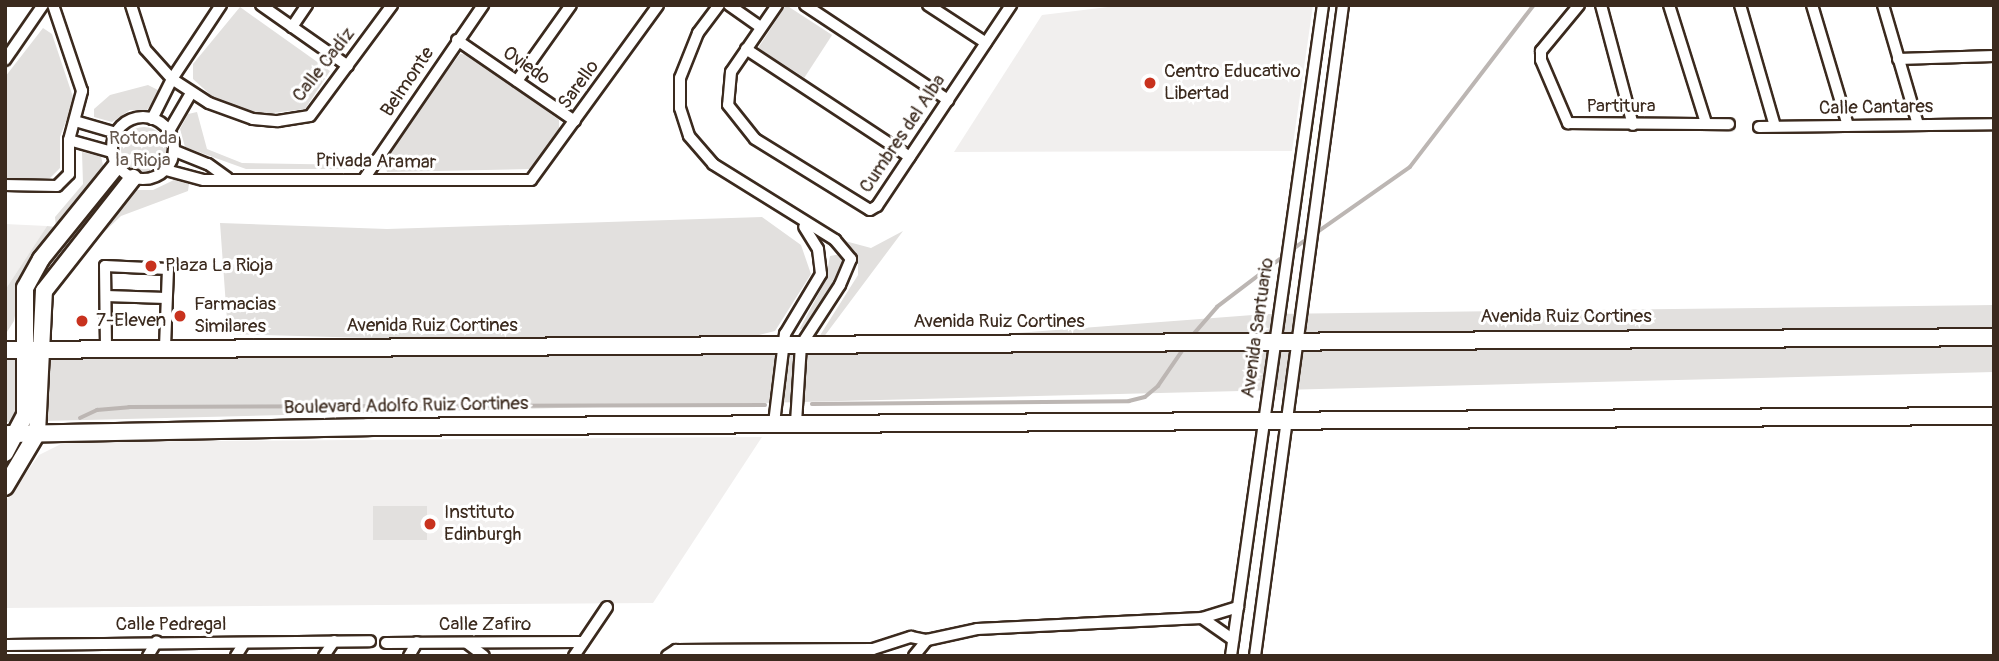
<!DOCTYPE html>
<meta charset="utf-8">
<style>
body{margin:0}
#map{position:relative;width:1999px;height:661px;overflow:hidden;background:#fff;font-family:Pangolin,sans-serif}
div>[style]{position:absolute}
.built>*{inset:0;background:#f1efee}
.green>*{inset:0;background:#e2e0de;transform-origin:0 0}
.round{border-radius:50%}
.stream>*{height:3.5px;margin:-1.75px;padding:0 1.75px;transform-origin:1.75px;border-radius:1.75px;background:#bcb6b3}
.roads{filter:drop-shadow(2px 0 #3b2a1e) drop-shadow(-2px 0 #3b2a1e) drop-shadow(0 2px #3b2a1e) drop-shadow(0 -2px #3b2a1e)}
.street>*{height:10px;margin:-5px;padding:0 5px;transform-origin:5px;border-radius:5px;background:#fff}
.street>.ring{margin:-5px;padding:0;box-sizing:content-box;background:none;border:10px solid #fff;border-radius:50%}
.secondary>*{height:16px;margin:-8px;padding:0 8px;transform-origin:8px;border-radius:8px;background:#fff}
.dots>*{width:19px;height:19px;translate:-50% -50%;box-sizing:border-box;border:4px solid #fff;border-radius:50%}
span{translate:-50% -50%;white-space:nowrap;text-align:center;line-height:1.15;-webkit-text-stroke:6px #fff;paint-order:stroke}
.street-label{font-size:19px;color:#3b2a1e}
.poi-label{font-size:19px;color:#3b2a1e}
.left{translate:0 -50%;text-align:left}
.park-label{font-size:19px;color:#65584e}
.frame{position:absolute;inset:0;border:7px solid #3b2a1e;pointer-events:none}
</style>
<div id="map">
<div class="built">
<div style="clip-path:polygon(1125px 5px,1313px 5px,1292px 151px,954px 152px,1042px 15px)"></div>
<div style="clip-path:polygon(5px 224px,47px 226px,5px 290px)"></div>
<div style="clip-path:polygon(762px 437px,653px 603px,5px 608px,5px 502px,39px 455px,65px 442px)"></div>
</div>
<div class="green">
<div style="left:786px;top:5px;width:55px;height:51px;rotate:33deg"></div>
<div style="clip-path:polygon(240px 7px,330px 71px,305px 109px,257px 115px,214px 98px,193px 79px,193px 64px)"></div>
<div style="clip-path:polygon(43px 28px,52px 34px,74px 100px,60px 137px,60px 168px,50px 178px,5px 178px,5px 77px)"></div>
<div style="clip-path:polygon(460px 54px,472px 55px,559px 120px,559px 131px,530px 169px,387px 172px,383px 155px)"></div>
<div style="clip-path:polygon(148px 85px,160px 91px,147px 110px,130px 110px,112px 122px,94px 117px,94px 109px,110px 95px)"></div>
<div style="clip-path:polygon(197px 112px,207px 149px,242px 163px,360px 165px,355px 169px,246px 169px,185px 147px,180px 129px,188px 114px)"></div>
<div class="round" style="left:121px;top:127px;width:46px;height:46px"></div>
<div style="clip-path:polygon(82px 152px,101px 156px,104px 170px,23px 273px,14px 321px,5px 335px,5px 290px,47px 226px,56px 227px,55px 217px,83px 184px)"></div>
<div style="clip-path:polygon(176px 179px,189px 184px,188px 191px,121px 216px,83px 252px,133px 190px,153px 190px)"></div>
<div style="clip-path:polygon(762px 217px,801px 245px,811px 274px,775px 331px,747px 338px,791px 350px,1266px 314px,1994px 305px,1994px 372px,5px 422px,5px 357px,762px 349px,228px 334px,220px 223px,387px 229px)"></div>
<div style="clip-path:polygon(903px 231px,823px 338px,819px 337px,858px 275px,858px 261px,845px 241px,871px 248px)"></div>
<div style="clip-path:polygon(841px 254px,847px 262px,843px 272px,806px 327px,799px 330px,825px 282px,830px 256px)"></div>
<div style="left:373px;top:506px;width:54px;height:34px"></div>
</div>
<div class="stream">
<div style="left:1319px;top:231px;width:111px;rotate:-35.1deg"></div>
<div style="left:1410px;top:167px;width:204px;rotate:-52.6deg"></div>
<div style="left:1292px;top:250px;width:19px;rotate:-36deg"></div>
<div style="left:1192px;top:336px;width:38px;rotate:-49deg"></div>
<div style="left:1217px;top:307px;width:79px;rotate:-37.3deg"></div>
<div style="left:812px;top:404px;width:317px;rotate:-0.5deg"></div>
<div style="left:1129px;top:401px;width:16px;rotate:-14deg"></div>
<div style="left:1145px;top:397px;width:17px;rotate:-40deg"></div>
<div style="left:1158px;top:386px;width:46px;rotate:-55.6deg"></div>
<div style="left:80px;top:418px;width:19px;rotate:-25deg"></div>
<div style="left:97px;top:410px;width:32px;rotate:-5deg"></div>
<div style="left:129px;top:407px;width:636px;rotate:-0.18deg"></div>
</div>
<div class="roads">
<div class="street">
<div style="left:131px;top:5px;width:46px;rotate:72.3deg"></div>
<div style="left:145px;top:49px;width:40px;rotate:48deg"></div>
<div style="left:172px;top:79px;width:44px;rotate:33deg"></div>
<div style="left:209px;top:103px;width:47px;rotate:20deg"></div>
<div style="left:253px;top:119px;width:25px;rotate:5deg"></div>
<div style="left:278px;top:121px;width:32px;rotate:-9deg"></div>
<div style="left:310px;top:116px;width:138px;rotate:-53.5deg"></div>
<div style="left:261px;top:5px;width:106px;rotate:35deg"></div>
<div style="left:719px;top:5px;width:35px;rotate:127deg"></div>
<div style="left:698px;top:33px;width:48px;rotate:111.8deg"></div>
<div style="left:680px;top:78px;width:30px;rotate:90deg"></div>
<div style="left:680px;top:108px;width:29px;rotate:72deg"></div>
<div style="left:689px;top:136px;width:37px;rotate:49deg"></div>
<div style="left:713px;top:164px;width:144px;rotate:31.9deg"></div>
<div style="left:835px;top:240px;width:25px;rotate:50deg"></div>
<div style="left:851px;top:259px;width:28px;rotate:113deg"></div>
<div style="left:840px;top:285px;width:72px;rotate:123deg"></div>
<div style="left:801px;top:345px;width:78px;rotate:93.7deg"></div>
<div style="left:729px;top:5px;width:39px;rotate:35deg"></div>
<div style="left:777px;top:5px;width:81px;rotate:124.5deg"></div>
<div style="left:731px;top:72px;width:33px;rotate:95deg"></div>
<div style="left:728px;top:105px;width:43px;rotate:51.5deg"></div>
<div style="left:755px;top:139px;width:135px;rotate:31.7deg"></div>
<div style="left:870px;top:210px;width:8px;rotate:-30deg"></div>
<div style="left:877px;top:206px;width:242px;rotate:-56.3deg"></div>
<div style="left:805px;top:5px;width:172px;rotate:33.6deg"></div>
<div style="left:928px;top:5px;width:69px;rotate:33.2deg"></div>
<div style="left:1579px;top:5px;width:60px;rotate:129.6deg"></div>
<div style="left:1541px;top:51px;width:9px;rotate:90deg"></div>
<div style="left:1541px;top:60px;width:69px;rotate:66.8deg"></div>
<div style="left:1568px;top:123px;width:161px;rotate:0.4deg"></div>
<div style="left:1601px;top:5px;width:124px;rotate:75.1deg"></div>
<div style="left:1669px;top:5px;width:124px;rotate:72.6deg"></div>
<div style="left:1740px;top:5px;width:126px;rotate:73.9deg"></div>
<div style="left:1812px;top:5px;width:126px;rotate:73.4deg"></div>
<div style="left:1883px;top:5px;width:125px;rotate:73.7deg"></div>
<div style="left:292px;top:27px;width:27px;rotate:-56deg"></div>
<div style="left:457px;top:40px;width:143px;rotate:34.5deg"></div>
<div style="left:746px;top:49px;width:196px;rotate:33.4deg"></div>
<div style="left:1898px;top:59px;width:96px;rotate:-1.8deg"></div>
<div style="left:5px;top:60px;width:67px;rotate:-55.4deg"></div>
<div style="left:517px;top:81px;width:93px;rotate:-54.6deg"></div>
<div class="ring" style="left:112px;top:117px;width:52px;height:52px"></div>
<div style="left:152px;top:119px;width:45px;rotate:-63.4deg"></div>
<div style="left:172px;top:79px;width:89px;rotate:-56.5deg"></div>
<div style="left:75px;top:121px;width:43px;rotate:16.3deg"></div>
<div style="left:1759px;top:127px;width:235px;rotate:-0.7deg"></div>
<div style="left:169px;top:131px;width:44px;rotate:-59.9deg"></div>
<div style="left:69px;top:140px;width:45px;rotate:15.6deg"></div>
<div style="left:175px;top:151px;width:35px;rotate:22deg"></div>
<div style="left:208px;top:164px;width:24px;rotate:36deg"></div>
<div style="left:166px;top:170px;width:39px;rotate:15deg"></div>
<div style="left:204px;top:180px;width:327px"></div>
<div style="left:531px;top:180px;width:216px;rotate:-54deg"></div>
<div style="left:364px;top:179px;width:211px;rotate:-55.6deg"></div>
<div style="left:5px;top:185px;width:52px;rotate:1.1deg"></div>
<div style="left:57px;top:186px;width:17px;rotate:-45deg"></div>
<div style="left:69px;top:174px;width:34px;rotate:-90deg"></div>
<div style="left:69px;top:140px;width:51px;rotate:-75.1deg"></div>
<div style="left:82px;top:91px;width:91px;rotate:-108.6deg"></div>
<div style="left:106px;top:296px;width:60px;rotate:1.9deg"></div>
<div style="left:106px;top:348px;width:82px;rotate:-90.7deg"></div>
<div style="left:105px;top:266px;width:63px;rotate:2.7deg"></div>
<div style="left:168px;top:269px;width:79px;rotate:92.2deg"></div>
<div style="left:774px;top:423px;width:90px;rotate:-83deg"></div>
<div style="left:785px;top:334px;width:70px;rotate:-59deg"></div>
<div style="left:821px;top:274px;width:25px;rotate:-97deg"></div>
<div style="left:818px;top:249px;width:26px;rotate:-122deg"></div>
<div style="left:1202px;top:618px;width:38px;rotate:35deg"></div>
<div style="left:386px;top:643px;width:197px;rotate:-0.3deg"></div>
<div style="left:467px;top:643px;width:21px;rotate:37deg"></div>
<div style="left:7px;top:645px;width:363px;rotate:-0.6deg"></div>
<div style="left:148px;top:656px;width:17px;rotate:-59deg"></div>
<div style="left:236px;top:656px;width:15px;rotate:-58deg"></div>
<div style="left:324px;top:656px;width:18px;rotate:-56deg"></div>
<div style="left:409px;top:656px;width:16px;rotate:-60deg"></div>
<div style="left:574px;top:656px;width:59px;rotate:-56deg"></div>
<div style="left:667px;top:656px;width:11px;rotate:-34deg"></div>
<div style="left:676px;top:650px;width:197px;rotate:-0.3deg"></div>
<div style="left:873px;top:649px;width:40px;rotate:-18deg"></div>
<div style="left:911px;top:637px;width:16px;rotate:11deg"></div>
<div style="left:927px;top:640px;width:51px;rotate:-12.4deg"></div>
<div style="left:977px;top:629px;width:225px;rotate:-2.8deg"></div>
<div style="left:1202px;top:618px;width:38px;rotate:-17deg"></div>
<div style="left:914px;top:656px;width:21px;rotate:-51deg"></div>
<div style="left:1231px;top:656px;width:657px;rotate:-81.96deg"></div>
<div style="left:1255px;top:656px;width:657px;rotate:-82.3deg"></div>
</div>
<div class="secondary">
<div style="left:5px;top:350px;width:1989px;rotate:-0.37deg"></div>
<div style="left:5px;top:434px;width:363px;rotate:-1.1deg"></div>
<div style="left:368px;top:427px;width:1626px;rotate:-0.39deg"></div>
<div style="left:5px;top:453px;width:43px;rotate:-62.2deg"></div>
<div style="left:25px;top:415px;width:127px;rotate:-90deg"></div>
<div style="left:25px;top:288px;width:33px;rotate:-61deg"></div>
<div style="left:41px;top:259px;width:121px;rotate:-51deg"></div>
<div style="left:5px;top:487px;width:63px;rotate:-59.3deg"></div>
<div style="left:37px;top:433px;width:142px;rotate:-87.2deg"></div>
<div style="left:44px;top:291px;width:144px;rotate:-51.8deg"></div>
</div>
</div>
<div class="dots">
<div style="left:1150px;top:83px;background:#c8321e"></div>
<div style="left:151px;top:266px;background:#c8321e"></div>
<div style="left:180px;top:316px;background:#c8321e"></div>
<div style="left:82px;top:321px;background:#c8321e"></div>
<div style="left:430px;top:524px;background:#c8321e"></div>
</div>
<div class="street-label">
<span style="left:324px;top:65px;rotate:-52deg">Calle Cadíz</span>
<span style="left:526px;top:66px;rotate:34deg">Oviedo</span>
<span style="left:408px;top:82px;rotate:-56deg">Belmonte</span>
<span style="left:579px;top:85px;rotate:-54deg">Sarello</span>
<span style="left:1621px;top:107px">Partitura</span>
<span style="left:1876px;top:108px;rotate:-1deg">Calle Cantares</span>
<span style="left:903px;top:134px;rotate:-56deg">Cumbres del Alba</span>
<span style="left:376px;top:162px;rotate:1deg">Privada Aramar</span>
<span style="left:1566px;top:317px">Avenida Ruiz Cortines</span>
<span style="left:999px;top:322px">Avenida Ruiz Cortines</span>
<span style="left:432px;top:326px">Avenida Ruiz Cortines</span>
<span style="left:1258px;top:328px;rotate:-82deg">Avenida Santuario</span>
<span style="left:406px;top:406px;rotate:-1deg">Boulevard Adolfo Ruiz Cortines</span>
<span style="left:171px;top:625px">Calle Pedregal</span>
<span style="left:485px;top:625px">Calle Zafiro</span>
</div>
<div class="poi-label">
<span class="left" style="left:1164px;top:83px">Centro Educativo<br>Libertad</span>
<span class="left" style="left:165px;top:266px">Plaza La Rioja</span>
<span class="left" style="left:194px;top:316px">Farmacias<br>Similares</span>
<span class="left" style="left:96px;top:321px">7-Eleven</span>
<span class="left" style="left:444px;top:524px">Instituto<br>Edinburgh</span>
</div>
<div class="park-label">
<span style="left:143px;top:150px">Rotonda<br>la Rioja</span>
</div>
<div class="frame"></div>
</div>
